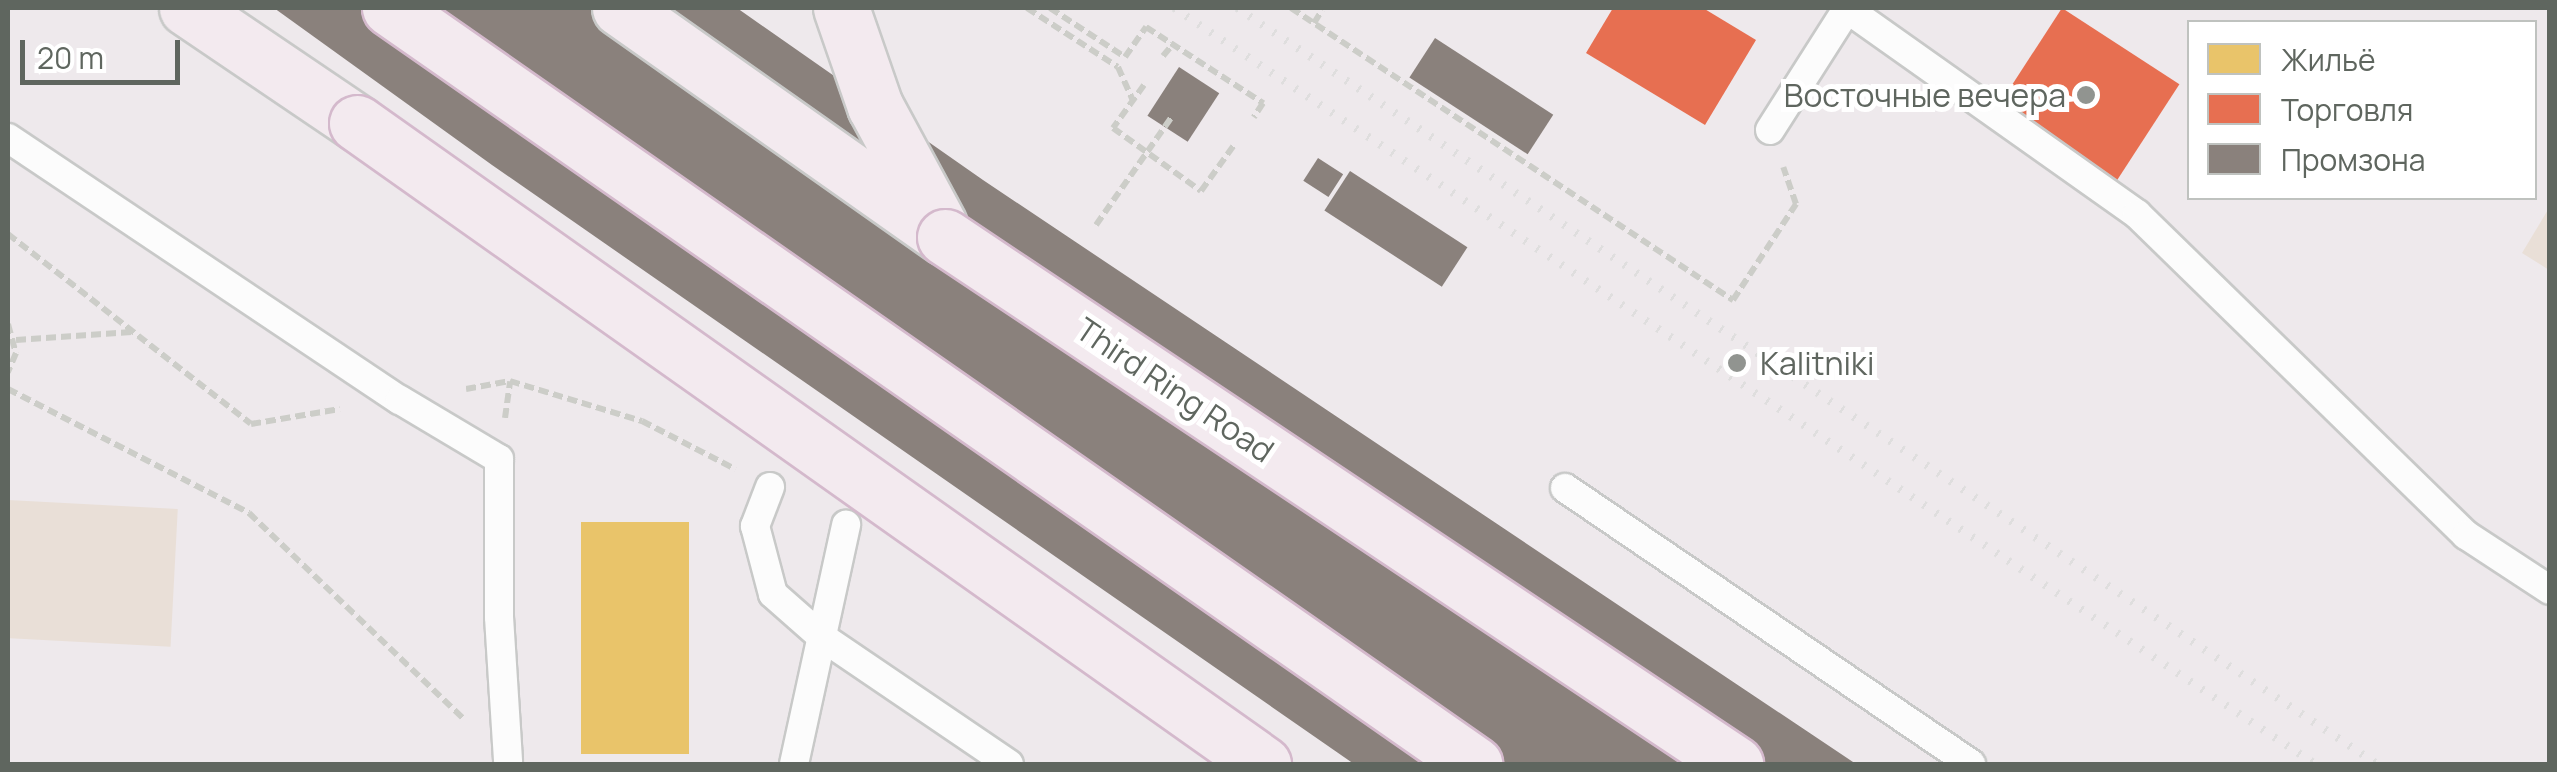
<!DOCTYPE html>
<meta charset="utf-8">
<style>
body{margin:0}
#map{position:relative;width:2557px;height:772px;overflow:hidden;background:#eee9ec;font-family:Manrope,sans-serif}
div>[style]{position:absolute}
.green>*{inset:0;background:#e9dfd7;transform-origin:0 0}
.homes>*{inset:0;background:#e9c46a;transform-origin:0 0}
.shops>*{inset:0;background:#e76f51;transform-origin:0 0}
.industry>*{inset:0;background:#8a817c;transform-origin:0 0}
.path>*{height:6px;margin-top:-3px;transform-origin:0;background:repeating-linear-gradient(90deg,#cccdc8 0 10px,transparent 0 15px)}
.roads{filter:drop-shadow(2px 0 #c8c9c8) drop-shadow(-2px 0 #c8c9c8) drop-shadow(0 2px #c8c9c8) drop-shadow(0 -2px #c8c9c8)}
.lane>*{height:28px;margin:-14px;padding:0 14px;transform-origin:14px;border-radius:14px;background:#fcfcfc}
.primary>*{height:55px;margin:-27.5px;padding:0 27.5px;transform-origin:27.5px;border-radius:27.5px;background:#f3eaef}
.rail>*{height:8px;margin-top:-4px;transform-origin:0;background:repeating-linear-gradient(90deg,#dfdede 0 2.5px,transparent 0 14.5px)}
.bridges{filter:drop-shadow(2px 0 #d4b9cc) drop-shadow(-2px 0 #d4b9cc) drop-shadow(0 2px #d4b9cc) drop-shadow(0 -2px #d4b9cc)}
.primary-bridge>*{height:55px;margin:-27.5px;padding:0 27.5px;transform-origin:27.5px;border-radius:27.5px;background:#f3eaef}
.dots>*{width:28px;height:28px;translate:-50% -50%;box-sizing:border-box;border:5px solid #fff;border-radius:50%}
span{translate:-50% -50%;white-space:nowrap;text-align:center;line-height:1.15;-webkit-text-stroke:10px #fff;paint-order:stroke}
.poi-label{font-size:32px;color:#5f665f}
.right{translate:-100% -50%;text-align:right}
.left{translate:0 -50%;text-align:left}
.street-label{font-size:32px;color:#5f665f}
.frame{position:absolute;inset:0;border:10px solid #5f665f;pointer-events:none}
.legend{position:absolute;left:2187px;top:20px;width:350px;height:180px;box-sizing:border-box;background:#fff;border:2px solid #bfc2bf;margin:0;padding:12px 18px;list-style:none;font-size:30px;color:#5f665f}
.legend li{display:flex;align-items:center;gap:20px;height:50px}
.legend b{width:50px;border:2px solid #bfc2bf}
.scale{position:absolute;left:20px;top:40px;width:160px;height:45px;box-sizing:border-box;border:5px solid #5f665f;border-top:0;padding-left:12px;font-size:30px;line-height:35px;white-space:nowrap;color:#5f665f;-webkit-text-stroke:8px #fff;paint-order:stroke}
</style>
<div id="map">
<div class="green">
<div style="clip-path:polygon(2549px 208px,2549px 270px,2522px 253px)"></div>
<div style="left:8px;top:500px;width:170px;height:138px;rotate:3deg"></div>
</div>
<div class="homes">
<div style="left:689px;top:522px;width:232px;height:108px;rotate:90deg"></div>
</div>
<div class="shops">
<div style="clip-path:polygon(1613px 8px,1703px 8px,1756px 40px,1705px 125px,1586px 53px)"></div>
<div style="left:2062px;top:8px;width:140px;height:119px;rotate:33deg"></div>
</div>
<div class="industry">
<div style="clip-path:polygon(274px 8px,737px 8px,983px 180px,1856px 764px,1354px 764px,492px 165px)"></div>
<div style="left:1435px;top:38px;width:141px;height:47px;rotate:33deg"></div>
<div style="left:1179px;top:67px;width:48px;height:58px;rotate:33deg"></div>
<div style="left:1318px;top:158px;width:30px;height:27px;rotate:33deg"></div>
<div style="left:1350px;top:171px;width:140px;height:47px;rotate:33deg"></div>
</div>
<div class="path">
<div style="left:1027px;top:8px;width:108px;rotate:33deg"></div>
<div style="left:1118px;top:67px;width:35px;rotate:66deg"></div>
<div style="left:1050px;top:8px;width:90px;rotate:33.2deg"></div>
<div style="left:1125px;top:57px;width:37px;rotate:-55deg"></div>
<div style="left:1146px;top:27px;width:140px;rotate:33deg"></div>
<div style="left:1263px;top:103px;width:17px;rotate:123deg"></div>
<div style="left:1291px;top:8px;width:530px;rotate:33.45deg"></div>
<div style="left:1733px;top:300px;width:115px;rotate:-56.7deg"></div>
<div style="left:1796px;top:204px;width:39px;rotate:-109deg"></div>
<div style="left:1314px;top:23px;width:15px;rotate:-58deg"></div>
<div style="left:1163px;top:56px;width:16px;rotate:-50deg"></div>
<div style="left:1144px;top:85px;width:53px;rotate:125.8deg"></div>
<div style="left:1113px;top:128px;width:108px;rotate:35.6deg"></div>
<div style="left:1201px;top:191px;width:57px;rotate:-54.3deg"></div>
<div style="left:1096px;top:225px;width:134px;rotate:-55deg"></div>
<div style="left:8px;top:234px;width:308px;rotate:38deg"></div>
<div style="left:251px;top:424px;width:90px;rotate:-9.6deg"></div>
<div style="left:8px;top:324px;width:30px;rotate:75deg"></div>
<div style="left:16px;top:353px;width:21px;rotate:113deg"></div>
<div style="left:16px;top:340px;width:116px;rotate:-3.9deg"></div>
<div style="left:8px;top:389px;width:271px;rotate:27.2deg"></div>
<div style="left:249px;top:513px;width:296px;rotate:43.8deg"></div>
<div style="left:466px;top:389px;width:45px;rotate:-10.3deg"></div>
<div style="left:510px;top:381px;width:138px;rotate:16.9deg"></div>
<div style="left:642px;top:421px;width:105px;rotate:27.3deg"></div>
<div style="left:505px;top:418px;width:37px;rotate:-82deg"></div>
</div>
<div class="roads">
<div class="lane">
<div style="left:1846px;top:8px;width:357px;rotate:35.3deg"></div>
<div style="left:2137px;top:214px;width:460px;rotate:44.3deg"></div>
<div style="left:2466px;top:535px;width:100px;rotate:33.2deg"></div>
<div style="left:1770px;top:130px;width:143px;rotate:-57.5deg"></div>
<div style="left:8px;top:138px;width:471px;rotate:33.8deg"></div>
<div style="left:400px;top:400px;width:115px;rotate:30.8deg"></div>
<div style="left:499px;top:459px;width:158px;rotate:90deg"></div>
<div style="left:499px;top:617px;width:145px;rotate:86.4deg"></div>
<div style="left:770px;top:487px;width:42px;rotate:111deg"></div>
<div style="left:755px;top:526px;width:70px;rotate:75.2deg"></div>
<div style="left:773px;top:594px;width:65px;rotate:41.3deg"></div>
<div style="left:822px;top:637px;width:226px;rotate:34.2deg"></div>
<div style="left:1565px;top:488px;width:491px;rotate:34.2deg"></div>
<div style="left:794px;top:764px;width:245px;rotate:-77.7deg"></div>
</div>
<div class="primary">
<div style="left:187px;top:8px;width:205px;rotate:34.1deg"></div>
<div style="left:620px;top:8px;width:398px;rotate:35.2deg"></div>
<div style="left:841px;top:8px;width:104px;rotate:70.9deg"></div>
<div style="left:875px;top:106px;width:135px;rotate:61.7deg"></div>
</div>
</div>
<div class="rail">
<div style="left:1174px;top:8px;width:1369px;rotate:33.53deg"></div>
<div style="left:1237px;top:8px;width:1368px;rotate:33.55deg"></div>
</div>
<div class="bridges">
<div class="primary-bridge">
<div style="left:390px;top:8px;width:1322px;rotate:34.89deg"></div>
<div style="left:357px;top:123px;width:1110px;rotate:35.28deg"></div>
<div style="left:945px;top:237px;width:950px;rotate:33.71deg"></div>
</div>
</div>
<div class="dots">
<div style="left:2086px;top:95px;background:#919490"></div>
<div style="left:1737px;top:363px;background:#919490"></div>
</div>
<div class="poi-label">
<span class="right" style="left:2066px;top:95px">Восточные вечера</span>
<span class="left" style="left:1760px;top:363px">Kalitniki</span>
</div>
<div class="street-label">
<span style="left:1175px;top:390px;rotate:34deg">Third Ring Road</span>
</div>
<div class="frame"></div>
<ul class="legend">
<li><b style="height:28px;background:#e9c46a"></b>Жильё</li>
<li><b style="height:28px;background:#e76f51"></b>Торговля</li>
<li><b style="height:28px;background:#8a817c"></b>Промзона</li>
</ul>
<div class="scale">20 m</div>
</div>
